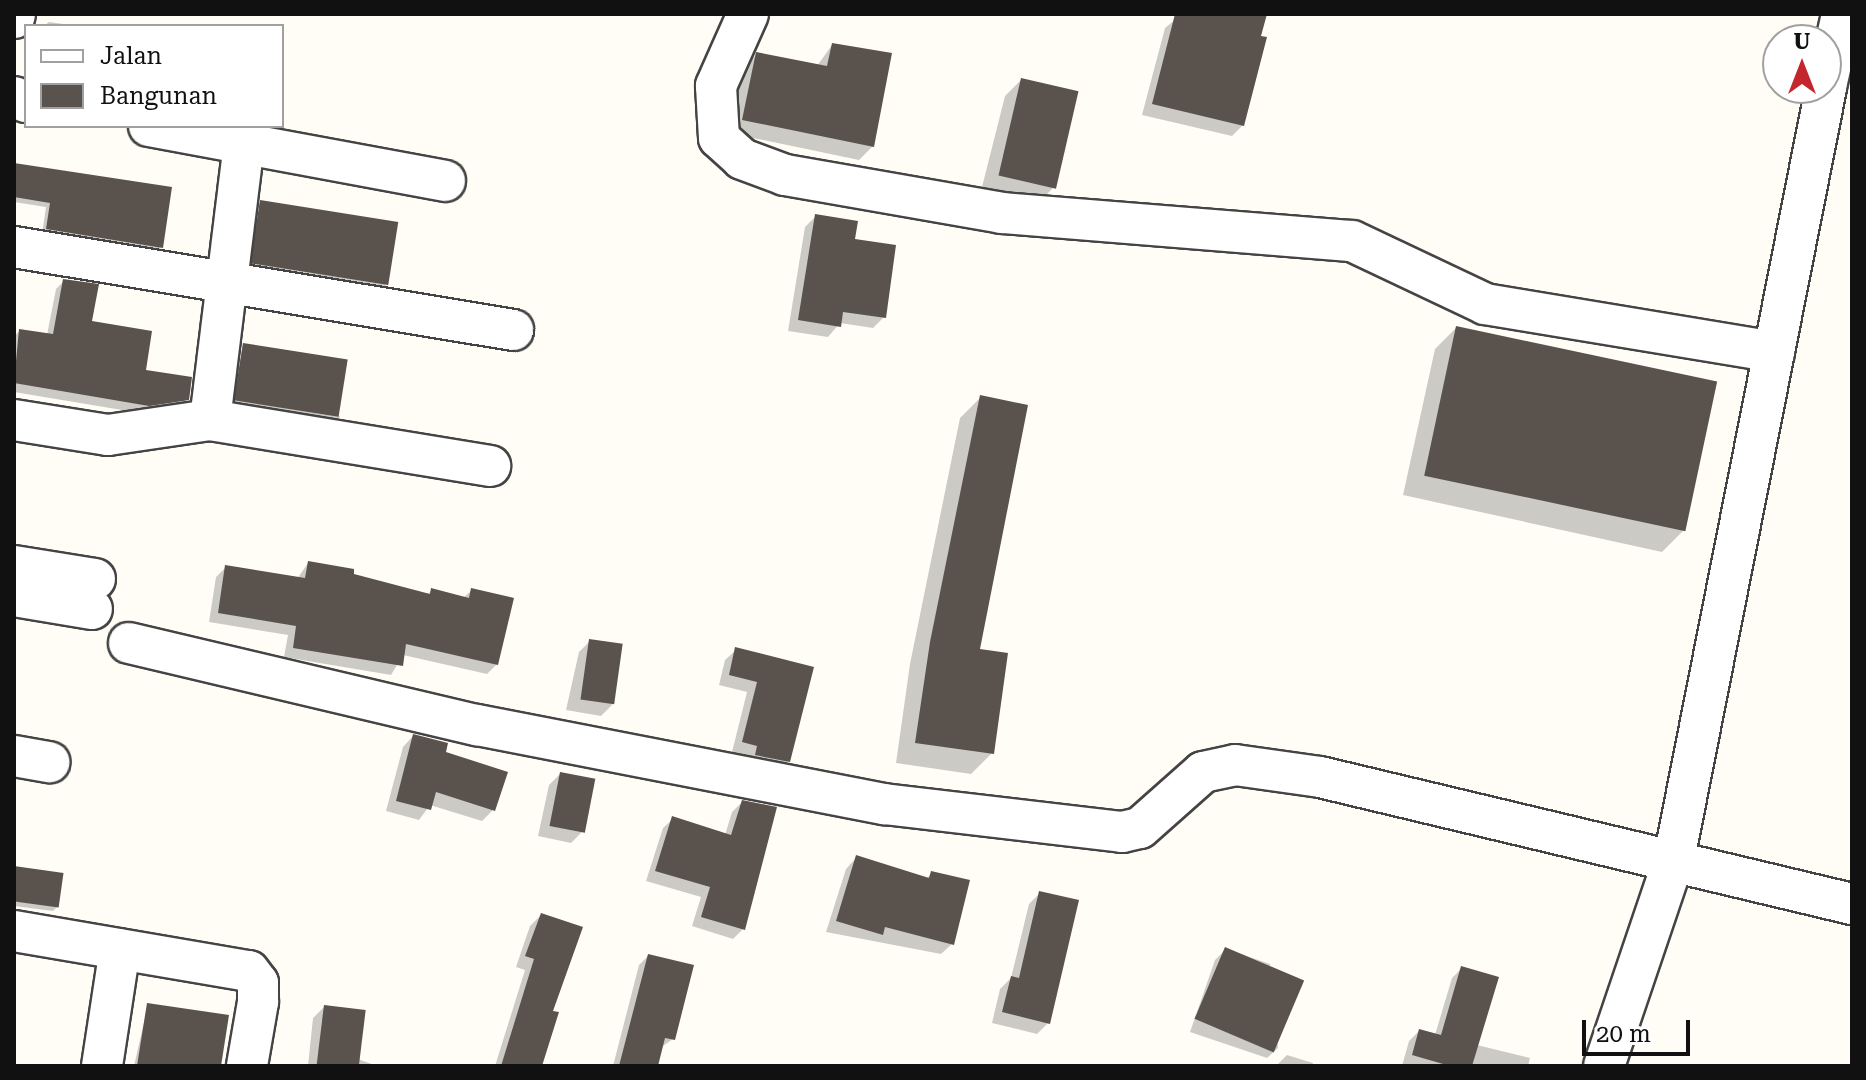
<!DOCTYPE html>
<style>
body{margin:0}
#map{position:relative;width:1866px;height:1080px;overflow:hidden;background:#fffdf5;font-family:"Roboto Serif",serif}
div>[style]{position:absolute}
.shadow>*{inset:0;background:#0003}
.building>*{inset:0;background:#5a524d;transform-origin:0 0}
.roads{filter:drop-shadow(2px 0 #444) drop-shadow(-2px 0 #444) drop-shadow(0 2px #444) drop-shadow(0 -2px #444)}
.minor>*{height:40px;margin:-20px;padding:0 20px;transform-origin:20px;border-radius:20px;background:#fff}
span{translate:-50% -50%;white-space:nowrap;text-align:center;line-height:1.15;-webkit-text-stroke:8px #fff;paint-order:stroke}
.frame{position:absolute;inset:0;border:16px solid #111;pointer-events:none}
.legend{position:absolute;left:24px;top:24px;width:260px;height:104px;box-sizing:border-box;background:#fff;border:2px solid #a0a0a0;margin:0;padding:10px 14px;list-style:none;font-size:24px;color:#111}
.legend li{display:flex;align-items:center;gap:16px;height:40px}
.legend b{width:40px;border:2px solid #a0a0a0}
.north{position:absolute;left:1762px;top:24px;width:80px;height:80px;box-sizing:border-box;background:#fff;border:2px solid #a0a0a0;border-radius:50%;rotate:0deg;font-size:22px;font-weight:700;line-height:32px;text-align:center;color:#111}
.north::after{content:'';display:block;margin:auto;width:28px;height:36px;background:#c4262e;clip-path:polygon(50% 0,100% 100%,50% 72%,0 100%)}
.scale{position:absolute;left:1582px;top:1020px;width:108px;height:36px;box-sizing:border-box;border:4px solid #111;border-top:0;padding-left:10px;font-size:24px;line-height:28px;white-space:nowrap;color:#111;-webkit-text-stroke:6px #fff;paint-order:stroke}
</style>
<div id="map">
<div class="shadow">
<div style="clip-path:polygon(1182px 14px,1265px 14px,1243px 125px,1232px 136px,1142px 115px,1165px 28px)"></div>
<div style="clip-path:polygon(49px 22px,77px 26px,44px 26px)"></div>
<div style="clip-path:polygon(832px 45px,873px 146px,859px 160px,729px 133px,743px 68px,757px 54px,817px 66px)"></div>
<div style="clip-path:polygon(1021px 80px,1053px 188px,1037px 204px,981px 191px,1005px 96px)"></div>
<div style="clip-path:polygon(14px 165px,161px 248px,156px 252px,42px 234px,46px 207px,14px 202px)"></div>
<div style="clip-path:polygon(261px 202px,386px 285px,381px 290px,248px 268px)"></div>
<div style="clip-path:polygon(816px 216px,853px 241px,884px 317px,873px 328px,840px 323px,828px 337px,788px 331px,805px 227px)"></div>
<div style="clip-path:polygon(64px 281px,90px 323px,143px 371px,187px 399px,179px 407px,140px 413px,14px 392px,14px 336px,20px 331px,47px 335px,56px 289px)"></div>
<div style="clip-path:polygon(1456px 328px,1683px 531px,1662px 552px,1403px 495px,1435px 349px)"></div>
<div style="clip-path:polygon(243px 345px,340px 417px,335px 422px,232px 405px)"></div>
<div style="clip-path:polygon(981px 397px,978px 651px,992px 753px,971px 774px,896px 763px,910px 664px,960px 418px)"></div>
<div style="clip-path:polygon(308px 563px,427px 595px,432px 590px,463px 598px,472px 590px,497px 664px,487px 674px,403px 655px,391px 675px,284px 657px,288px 635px,209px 622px,216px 577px,226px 567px,297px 579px)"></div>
<div style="clip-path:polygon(590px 641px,612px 705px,601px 716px,566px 710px,579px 652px)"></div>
<div style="clip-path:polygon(736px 650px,811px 668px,788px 761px,777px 772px,745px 766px,748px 756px,732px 752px,747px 692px,719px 685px,725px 660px)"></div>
<div style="clip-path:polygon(413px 736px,443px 754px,505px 773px,493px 810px,482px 821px,430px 805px,419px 820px,386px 811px,403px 747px)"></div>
<div style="clip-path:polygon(560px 774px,582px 832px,571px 843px,538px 836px,549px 785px)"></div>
<div style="clip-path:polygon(742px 802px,743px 929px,733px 939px,692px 926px,701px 897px,646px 881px,663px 828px,673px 819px,725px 835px,732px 812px)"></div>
<div style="clip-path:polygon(856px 858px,926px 879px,932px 873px,952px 944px,941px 954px,826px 932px,846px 869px)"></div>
<div style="clip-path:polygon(14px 868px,58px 906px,53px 911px,14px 906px)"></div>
<div style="clip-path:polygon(1040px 893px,1048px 1023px,1037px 1034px,992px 1023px,1000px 989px,1011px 978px,1029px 904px)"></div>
<div style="clip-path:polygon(541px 915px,550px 1012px,540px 1066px,495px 1066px,525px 970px,516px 967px,530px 926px)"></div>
<div style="clip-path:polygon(1226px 949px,1270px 964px,1278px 1048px,1267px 1058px,1190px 1032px,1215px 960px)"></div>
<div style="clip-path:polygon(648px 956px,673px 1039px,660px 1048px,656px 1066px,613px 1066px,639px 965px)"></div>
<div style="clip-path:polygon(1462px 968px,1477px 1045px,1530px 1058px,1528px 1066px,1402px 1066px,1409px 1041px,1419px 1031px,1435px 1035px,1452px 978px)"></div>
<div style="clip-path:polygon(148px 1005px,219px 1066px,134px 1066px)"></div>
<div style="clip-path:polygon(324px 1007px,358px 1059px,377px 1066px,308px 1066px,313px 1018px)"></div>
<div style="clip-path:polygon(1287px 1055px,1313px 1063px,1312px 1066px,1276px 1066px)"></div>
</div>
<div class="building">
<div style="clip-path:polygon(1175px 14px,1267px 14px,1261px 36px,1267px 37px,1244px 126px,1152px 104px)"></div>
<div style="clip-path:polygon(832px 43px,892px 53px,874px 147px,742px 120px,756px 52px,827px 66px)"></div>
<div style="left:1021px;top:78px;width:59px;height:100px;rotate:13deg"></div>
<div style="clip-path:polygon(14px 163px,172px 187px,163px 248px,46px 229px,50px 203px,14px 197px)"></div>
<div style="left:260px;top:200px;width:140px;height:64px;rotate:9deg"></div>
<div style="clip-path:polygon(815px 214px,858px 221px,855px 239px,896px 245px,886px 318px,843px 312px,841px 327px,798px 320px)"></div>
<div style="clip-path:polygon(63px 279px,99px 284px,92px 321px,152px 331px,146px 370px,192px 377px,189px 400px,149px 406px,14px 383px,19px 329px,53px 334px)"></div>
<div style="left:1456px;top:326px;width:267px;height:153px;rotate:12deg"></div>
<div style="left:243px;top:343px;width:106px;height:58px;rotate:9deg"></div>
<div style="clip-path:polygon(980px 395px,1028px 405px,980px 649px,1008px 653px,994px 754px,915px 743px,930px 642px)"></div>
<div style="clip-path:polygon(308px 561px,354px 569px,354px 574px,430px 594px,431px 588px,469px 598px,471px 588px,514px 598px,498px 665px,406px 644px,403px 666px,293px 648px,296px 626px,218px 613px,225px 565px,305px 578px)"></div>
<div style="left:589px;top:639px;width:34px;height:61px;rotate:8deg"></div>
<div style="clip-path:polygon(735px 647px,814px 667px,790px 762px,755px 755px,757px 746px,742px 742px,757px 682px,729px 675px)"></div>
<div style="clip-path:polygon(413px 734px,448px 743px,446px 752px,508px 772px,495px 811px,436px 792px,431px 810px,396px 801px)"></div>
<div style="left:560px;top:772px;width:36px;height:55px;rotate:11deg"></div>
<div style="clip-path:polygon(742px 800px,777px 807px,745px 930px,701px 917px,710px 887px,655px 871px,672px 816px,731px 835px)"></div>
<div style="clip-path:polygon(856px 855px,929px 878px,931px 871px,970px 880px,954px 945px,885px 927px,883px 935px,836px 921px)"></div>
<div style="left:14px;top:866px;width:50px;height:35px;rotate:8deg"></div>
<div style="clip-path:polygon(1039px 891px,1079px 900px,1050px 1024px,1002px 1012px,1011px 976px,1019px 978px)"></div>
<div style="clip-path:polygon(541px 913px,583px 927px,553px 1011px,559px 1012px,542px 1066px,501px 1066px,534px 959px,525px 956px)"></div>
<div style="left:1225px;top:947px;width:86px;height:78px;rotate:23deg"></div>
<div style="clip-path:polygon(648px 954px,694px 965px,675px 1040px,665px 1038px,658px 1066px,619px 1066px)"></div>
<div style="clip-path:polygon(1461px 966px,1499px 977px,1472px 1066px,1450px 1066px,1412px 1055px,1419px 1029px,1441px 1035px)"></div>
<div style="clip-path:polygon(147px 1003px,229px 1015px,221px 1066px,137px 1066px)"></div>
<div style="left:324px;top:1005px;width:42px;height:61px;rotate:7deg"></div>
</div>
<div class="roads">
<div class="minor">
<div style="left:748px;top:14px;width:79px;rotate:114deg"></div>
<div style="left:716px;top:86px;width:52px;rotate:86.7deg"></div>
<div style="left:719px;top:138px;width:31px;rotate:42deg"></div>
<div style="left:742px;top:159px;width:46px;rotate:20.4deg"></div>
<div style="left:785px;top:175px;width:220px;rotate:9.9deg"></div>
<div style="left:1002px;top:213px;width:351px;rotate:4.6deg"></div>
<div style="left:1352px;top:241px;width:147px;rotate:25.3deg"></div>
<div style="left:1485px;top:304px;width:293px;rotate:9.4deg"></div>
<div style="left:14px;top:18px;width:4px;rotate:-76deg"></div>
<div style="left:1826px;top:87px;width:75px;rotate:-77.6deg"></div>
<div style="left:14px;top:97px;width:13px;rotate:23deg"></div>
<div style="left:149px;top:126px;width:301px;rotate:10.5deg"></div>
<div style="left:14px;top:247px;width:506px;rotate:9.44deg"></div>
<div style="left:14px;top:420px;width:95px;rotate:9.1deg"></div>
<div style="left:108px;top:435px;width:103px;rotate:-8.4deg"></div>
<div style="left:210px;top:420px;width:284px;rotate:9.3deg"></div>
<div style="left:210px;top:420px;width:296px;rotate:-83deg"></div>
<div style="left:14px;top:566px;width:82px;rotate:9.1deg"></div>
<div style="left:14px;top:596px;width:79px;rotate:9.5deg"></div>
<div style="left:129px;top:643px;width:358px;rotate:13.3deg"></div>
<div style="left:477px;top:725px;width:415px;rotate:11deg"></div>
<div style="left:884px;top:804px;width:240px;rotate:6.7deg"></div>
<div style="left:1122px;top:832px;width:18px;rotate:-13deg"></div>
<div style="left:1140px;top:828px;width:84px;rotate:-41.6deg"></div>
<div style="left:1203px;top:772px;width:33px;rotate:-12deg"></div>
<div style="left:1235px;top:765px;width:86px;rotate:8deg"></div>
<div style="left:1320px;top:777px;width:547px;rotate:13.43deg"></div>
<div style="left:14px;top:756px;width:36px;rotate:10deg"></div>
<div style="left:14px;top:931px;width:238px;rotate:9.7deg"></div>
<div style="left:249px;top:971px;width:15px;rotate:53deg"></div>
<div style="left:258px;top:983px;width:19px;rotate:90deg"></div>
<div style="left:258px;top:1002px;width:65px;rotate:99.8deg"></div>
<div style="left:102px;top:1066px;width:118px;rotate:-81.3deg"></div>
<div style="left:1604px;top:1066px;width:219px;rotate:-71.3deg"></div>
<div style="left:1674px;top:859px;width:786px;rotate:-78.85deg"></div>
</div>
</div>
<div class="frame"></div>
<ul class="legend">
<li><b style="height:10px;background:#fff"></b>Jalan</li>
<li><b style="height:22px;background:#5a524d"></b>Bangunan</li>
</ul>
<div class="north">U</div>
<div class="scale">20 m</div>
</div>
